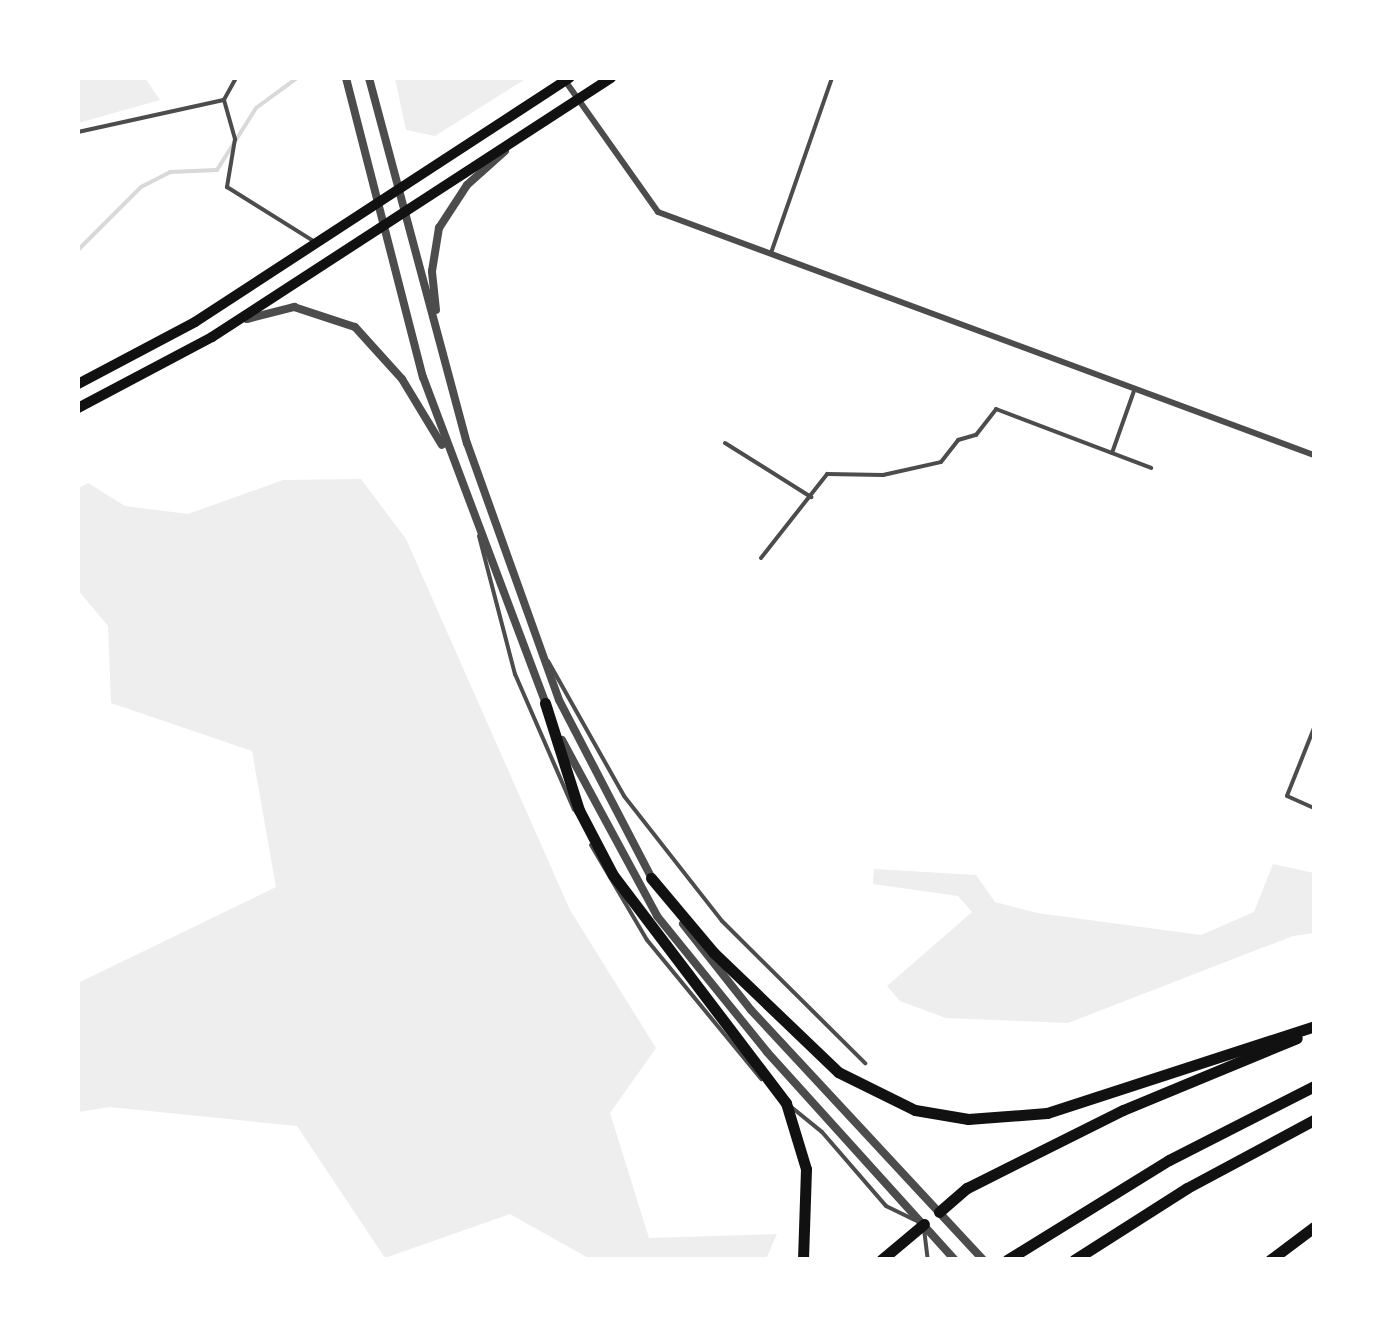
<!DOCTYPE html>
<style>
body{margin:0}
#map{position:relative;width:1392px;height:1337px;overflow:hidden;background:#fff;font-family:Jost,sans-serif}
div>[style]{position:absolute}
.green>*{inset:0;background:#eee}
.stream>*{height:4px;margin:-2px;padding:0 2px;transform-origin:2px;border-radius:2px;background:#d9d9d9}
.service>*{height:4px;margin:-2px;padding:0 2px;transform-origin:2px;border-radius:2px;background:#4c4c4c}
.minor>*{height:6px;margin:-3px;padding:0 3px;transform-origin:3px;border-radius:3px;background:#4c4c4c}
.tertiary>*{height:8px;margin:-4px;padding:0 4px;transform-origin:4px;border-radius:4px;background:#4c4c4c}
.primary>*{height:10px;margin:-5px;padding:0 5px;transform-origin:5px;border-radius:5px;background:#111}
.motorway>*{height:11px;margin:-5.5px;padding:0 5.5px;transform-origin:5.5px;border-radius:5.5px;background:#111}
span{translate:-50% -50%;white-space:nowrap;text-align:center;line-height:1.15;-webkit-text-stroke:10px #fff;paint-order:stroke}
.frame{position:absolute;inset:0;border:80px solid #fff;pointer-events:none}
</style>
<div id="map">
<div class="green">
<div style="clip-path:polygon(78px 78px,145px 78px,160px 100px,78px 123px)"></div>
<div style="clip-path:polygon(395px 78px,527px 78px,435px 136px,406px 130px)"></div>
<div style="clip-path:polygon(361px 479px,406px 539px,570px 910px,656px 1048px,610px 1113px,649px 1238px,777px 1234px,766px 1259px,590px 1259px,510px 1214px,385px 1258px,297px 1126px,110px 1107px,78px 1112px,78px 983px,276px 887px,252px 751px,111px 703px,108px 626px,78px 590px,78px 488px,88px 483px,125px 506px,188px 514px,283px 480px)"></div>
<div style="clip-path:polygon(1273px 864px,1314px 873px,1314px 933px,1293px 936px,1068px 1023px,946px 1018px,900px 1001px,887px 986px,972px 912px,958px 896px,873px 884px,874px 869px,976px 875px,995px 902px,1037px 913px,1201px 935px,1254px 912px)"></div>
</div>
<div class="stream">
<div style="left:78px;top:250px;width:89px;rotate:-45deg"></div>
<div style="left:141px;top:187px;width:33px;rotate:-27deg"></div>
<div style="left:170px;top:172px;width:47px;rotate:-2.4deg"></div>
<div style="left:217px;top:170px;width:73px;rotate:-57.8deg"></div>
<div style="left:256px;top:108px;width:51px;rotate:-36.2deg"></div>
</div>
<div class="service">
<div style="left:236px;top:78px;width:25px;rotate:119deg"></div>
<div style="left:224px;top:100px;width:41px;rotate:74.2deg"></div>
<div style="left:235px;top:139px;width:49px;rotate:99.5deg"></div>
<div style="left:227px;top:187px;width:104px;rotate:32deg"></div>
<div style="left:78px;top:132px;width:149px;rotate:-12.4deg"></div>
<div style="left:771px;top:253px;width:185px;rotate:-70.8deg"></div>
<div style="left:725px;top:443px;width:102px;rotate:32.1deg"></div>
<div style="left:1112px;top:453px;width:69px;rotate:-70.5deg"></div>
<div style="left:479px;top:536px;width:143px;rotate:75.4deg"></div>
<div style="left:515px;top:674px;width:148px;rotate:66.5deg"></div>
<div style="left:761px;top:558px;width:107px;rotate:-51.8deg"></div>
<div style="left:827px;top:474px;width:56px;rotate:1deg"></div>
<div style="left:883px;top:475px;width:59px;rotate:-12.6deg"></div>
<div style="left:941px;top:462px;width:28px;rotate:-52deg"></div>
<div style="left:958px;top:440px;width:19px;rotate:-16deg"></div>
<div style="left:976px;top:435px;width:33px;rotate:-52deg"></div>
<div style="left:996px;top:409px;width:166px;rotate:20.8deg"></div>
<div style="left:548px;top:661px;width:155px;rotate:60.6deg"></div>
<div style="left:624px;top:796px;width:159px;rotate:51.9deg"></div>
<div style="left:722px;top:921px;width:202px;rotate:44.8deg"></div>
<div style="left:1314px;top:728px;width:73px;rotate:111.7deg"></div>
<div style="left:1287px;top:796px;width:30px;rotate:24deg"></div>
<div style="left:591px;top:845px;width:110px;rotate:59.5deg"></div>
<div style="left:647px;top:940px;width:180px;rotate:50.6deg"></div>
<div style="left:790px;top:1106px;width:41px;rotate:39.1deg"></div>
<div style="left:822px;top:1132px;width:98px;rotate:49.1deg"></div>
<div style="left:886px;top:1206px;width:32px;rotate:26deg"></div>
<div style="left:924px;top:1229px;width:31px;rotate:83deg"></div>
</div>
<div class="minor">
<div style="left:566px;top:82px;width:159px;rotate:54.7deg"></div>
<div style="left:658px;top:212px;width:700px;rotate:20.33deg"></div>
</div>
<div class="tertiary">
<div style="left:346px;top:78px;width:309px;rotate:75.6deg"></div>
<div style="left:423px;top:377px;width:349px;rotate:69.4deg"></div>
<div style="left:369px;top:78px;width:378px;rotate:75deg"></div>
<div style="left:467px;top:443px;width:273px;rotate:70.3deg"></div>
<div style="left:559px;top:700px;width:202px;rotate:62.5deg"></div>
<div style="left:436px;top:310px;width:39px;rotate:-96deg"></div>
<div style="left:432px;top:271px;width:44px;rotate:-80.8deg"></div>
<div style="left:439px;top:228px;width:51px;rotate:-56.9deg"></div>
<div style="left:467px;top:185px;width:51px;rotate:-41.8deg"></div>
<div style="left:247px;top:319px;width:49px;rotate:-14.3deg"></div>
<div style="left:294px;top:307px;width:64px;rotate:18.2deg"></div>
<div style="left:355px;top:327px;width:70px;rotate:47.9deg"></div>
<div style="left:402px;top:379px;width:77px;rotate:58.8deg"></div>
<div style="left:562px;top:740px;width:200px;rotate:61.6deg"></div>
<div style="left:657px;top:916px;width:175px;rotate:51deg"></div>
<div style="left:767px;top:1052px;width:280px;rotate:47.9deg"></div>
<div style="left:683px;top:924px;width:110px;rotate:51.7deg"></div>
<div style="left:751px;top:1010px;width:341px;rotate:47.1deg"></div>
</div>
<div class="primary">
<div style="left:78px;top:384px;width:132px;rotate:-27.9deg"></div>
<div style="left:195px;top:322px;width:447px;rotate:-33.1deg"></div>
<div style="left:78px;top:408px;width:152px;rotate:-27.9deg"></div>
<div style="left:212px;top:337px;width:476px;rotate:-33deg"></div>
</div>
<div class="motorway">
<div style="left:545px;top:703px;width:112px;rotate:72.4deg"></div>
<div style="left:579px;top:810px;width:73px;rotate:62.4deg"></div>
<div style="left:613px;top:875px;width:286px;rotate:52.8deg"></div>
<div style="left:786px;top:1103px;width:69px;rotate:73.1deg"></div>
<div style="left:806px;top:1169px;width:91px;rotate:91.9deg"></div>
<div style="left:651px;top:878px;width:98px;rotate:50deg"></div>
<div style="left:714px;top:953px;width:172px;rotate:43.8deg"></div>
<div style="left:838px;top:1072px;width:86px;rotate:26.3deg"></div>
<div style="left:915px;top:1110px;width:54px;rotate:9.6deg"></div>
<div style="left:968px;top:1119px;width:79px;rotate:-4.3deg"></div>
<div style="left:1047px;top:1113px;width:281px;rotate:-18deg"></div>
<div style="left:939px;top:1212px;width:37px;rotate:-41deg"></div>
<div style="left:967px;top:1188px;width:174px;rotate:-26.6deg"></div>
<div style="left:1123px;top:1110px;width:188px;rotate:-22.5deg"></div>
<div style="left:881px;top:1260px;width:56px;rotate:-39.9deg"></div>
<div style="left:1007px;top:1260px;width:190px;rotate:-31.7deg"></div>
<div style="left:1169px;top:1160px;width:163px;rotate:-27deg"></div>
<div style="left:1074px;top:1260px;width:134px;rotate:-32.5deg"></div>
<div style="left:1187px;top:1188px;width:144px;rotate:-28.2deg"></div>
<div style="left:1270px;top:1260px;width:55px;rotate:-36.9deg"></div>
</div>
<div class="frame"></div>
</div>
